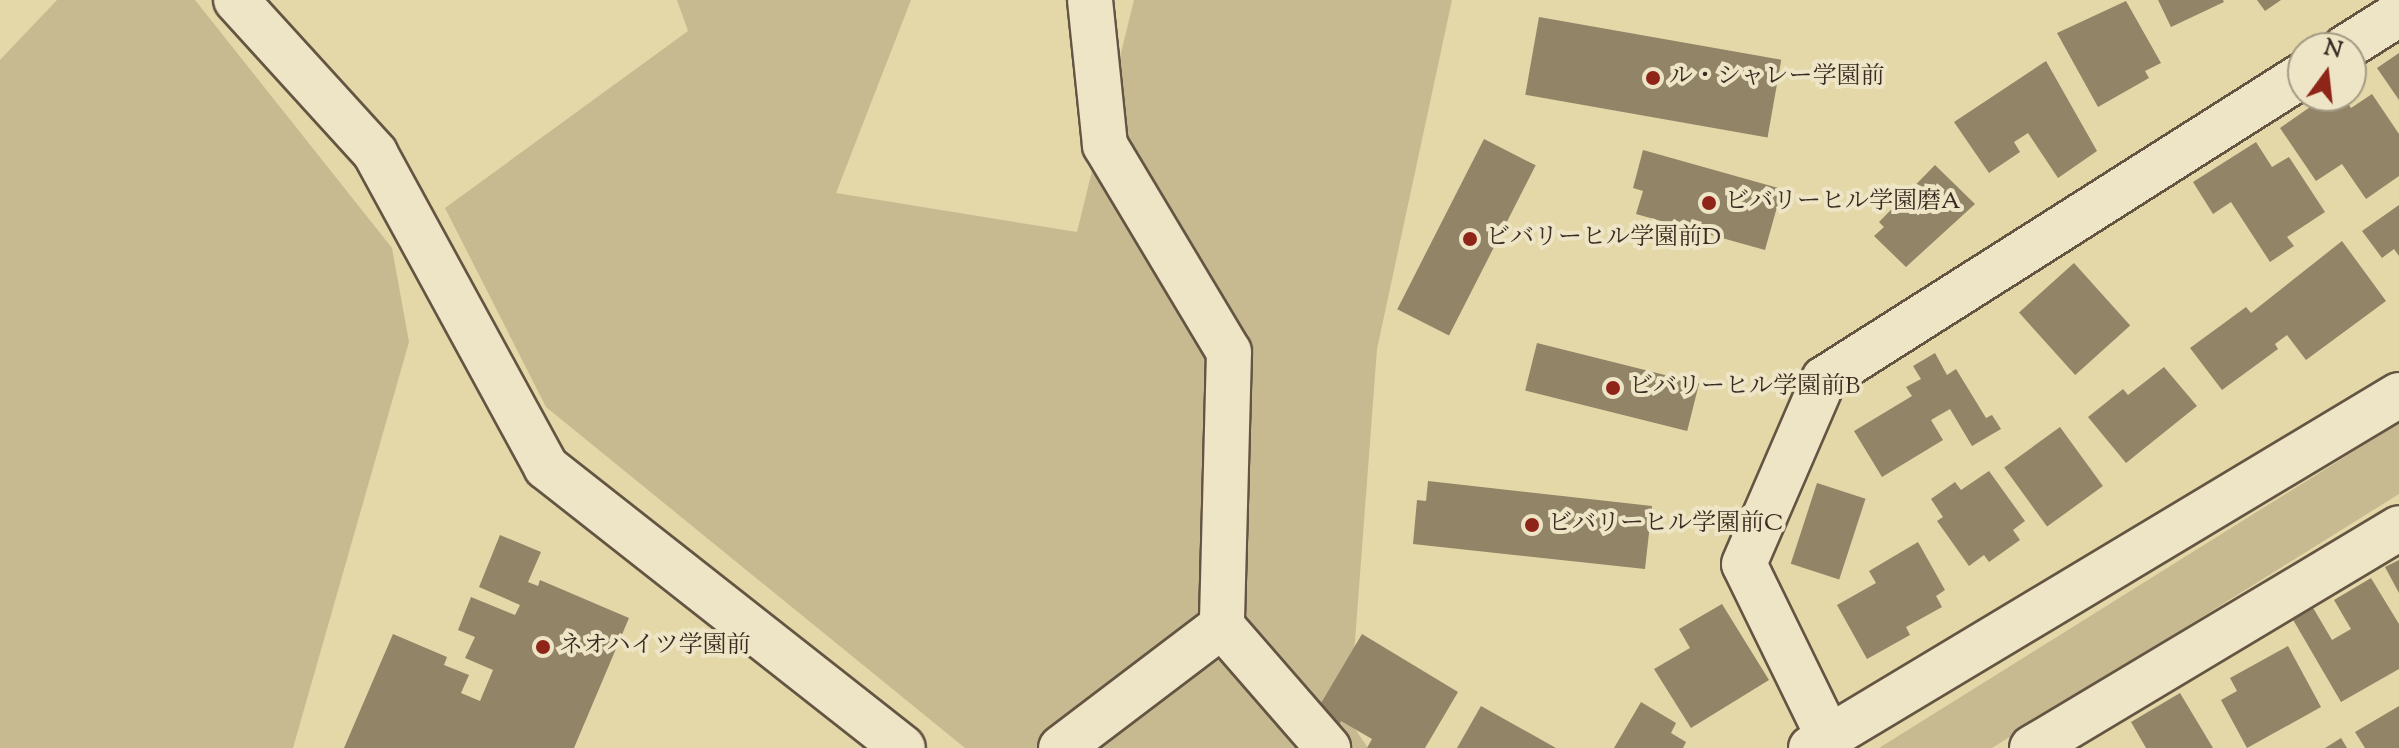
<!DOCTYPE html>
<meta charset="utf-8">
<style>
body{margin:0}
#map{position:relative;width:2399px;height:748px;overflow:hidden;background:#e4d7a8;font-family:"Sorts Mill Goudy","Noto Serif JP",serif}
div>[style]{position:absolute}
.green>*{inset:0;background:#c7ba91}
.building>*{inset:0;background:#928467;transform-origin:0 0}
.roads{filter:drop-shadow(2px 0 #645543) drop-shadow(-2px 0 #645543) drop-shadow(0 2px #645543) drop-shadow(0 -2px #645543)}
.minor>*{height:44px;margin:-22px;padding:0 22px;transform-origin:22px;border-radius:22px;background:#ede5c6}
.tertiary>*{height:44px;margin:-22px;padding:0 22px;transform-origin:22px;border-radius:22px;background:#ede5c6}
.dots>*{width:22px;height:22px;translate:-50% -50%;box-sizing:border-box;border:4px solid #ede5c6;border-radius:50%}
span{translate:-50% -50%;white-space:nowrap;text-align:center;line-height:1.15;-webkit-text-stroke:8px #ede5c6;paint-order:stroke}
.poi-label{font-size:24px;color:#3a2a21}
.left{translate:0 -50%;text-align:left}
.north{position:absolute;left:2287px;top:32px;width:80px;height:80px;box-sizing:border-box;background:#ede5c6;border:2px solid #a59a84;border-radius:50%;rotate:15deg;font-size:22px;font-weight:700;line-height:32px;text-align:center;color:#3a2a21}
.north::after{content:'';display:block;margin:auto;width:28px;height:36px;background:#8f2418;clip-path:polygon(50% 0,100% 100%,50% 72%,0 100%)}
</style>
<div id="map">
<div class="green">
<div style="clip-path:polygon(57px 0,195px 0,392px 248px,409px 342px,293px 748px,0 748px,0 60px)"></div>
<div style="clip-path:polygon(677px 0,911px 0,836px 193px,1077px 232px,1134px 0,1452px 0,1377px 349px,1349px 720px,1368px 748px,965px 748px,546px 407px,445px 208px,688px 31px)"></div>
<div style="clip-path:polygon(2399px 423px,2399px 494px,1992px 748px,1879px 748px)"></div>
</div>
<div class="building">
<div style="clip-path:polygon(2158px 0,2223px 0,2224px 2px,2171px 27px)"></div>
<div style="clip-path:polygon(2257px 0,2281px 0,2265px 11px)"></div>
<div style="clip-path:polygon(2126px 1px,2161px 63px,2145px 71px,2149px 78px,2098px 107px,2057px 33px)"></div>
<div style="left:1539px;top:17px;width:246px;height:79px;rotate:10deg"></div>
<div style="clip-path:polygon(2399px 53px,2399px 100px,2377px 68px)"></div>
<div style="clip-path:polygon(2046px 61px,2097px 151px,2058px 178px,2028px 133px,2014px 142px,2020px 152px,1989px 173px,1954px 122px)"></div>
<div style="clip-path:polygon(2372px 94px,2399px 134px,2399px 176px,2366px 199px,2342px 164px,2316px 181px,2280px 128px,2326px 96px,2343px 96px,2351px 108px)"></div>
<div style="left:1484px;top:139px;width:58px;height:191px;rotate:27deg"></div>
<div style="clip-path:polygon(2256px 142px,2272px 167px,2289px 157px,2325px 212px,2287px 237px,2294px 246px,2270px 262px,2231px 202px,2213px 214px,2193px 182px)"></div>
<div style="clip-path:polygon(1643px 150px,1782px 189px,1765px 250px,1636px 214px,1643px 191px,1633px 188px)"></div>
<div style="clip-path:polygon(1935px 165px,1975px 204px,1906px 267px,1874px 236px,1884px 227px,1879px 222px)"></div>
<div style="clip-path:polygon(2399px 205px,2399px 256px,2394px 249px,2382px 258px,2362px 231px)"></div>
<div style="clip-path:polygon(2342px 241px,2386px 301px,2306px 360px,2287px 335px,2275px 344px,2278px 349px,2222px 390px,2190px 348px,2246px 307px,2251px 313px)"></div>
<div style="left:2074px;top:263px;width:84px;height:74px;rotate:48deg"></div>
<div style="left:1537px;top:343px;width:167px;height:49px;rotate:14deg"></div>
<div style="clip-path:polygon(1935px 353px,1947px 375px,1956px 369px,1986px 418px,1992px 415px,2001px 429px,1972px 446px,1950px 409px,1931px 420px,1943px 440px,1882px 477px,1854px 431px,1912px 396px,1906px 387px,1921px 379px,1913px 366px)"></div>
<div style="clip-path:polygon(2164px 367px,2197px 406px,2126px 463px,2088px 417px,2123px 389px,2128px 395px)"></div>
<div style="left:2060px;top:427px;width:73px;height:69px;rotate:54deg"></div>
<div style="clip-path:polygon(1989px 471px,2025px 521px,2013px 530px,2020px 540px,1989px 562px,1984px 555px,1969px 566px,1937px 521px,1943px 517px,1931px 499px,1955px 482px,1961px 490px)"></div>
<div style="clip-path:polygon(1428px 481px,1652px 506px,1645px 569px,1413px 544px,1417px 500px,1426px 501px)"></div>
<div style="left:1817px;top:483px;width:51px;height:85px;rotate:18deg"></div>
<div style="clip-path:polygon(500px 535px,541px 552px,528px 582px,538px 586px,540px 580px,629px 618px,574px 748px,344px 748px,393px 634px,447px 657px,444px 665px,469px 675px,461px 693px,480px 701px,493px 670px,465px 658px,475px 637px,458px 630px,471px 597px,515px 615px,520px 605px,479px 587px)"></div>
<div style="clip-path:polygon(1918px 542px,1945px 590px,1936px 596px,1942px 607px,1906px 627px,1910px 635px,1867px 659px,1837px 605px,1876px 583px,1869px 571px)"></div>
<div style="clip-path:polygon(2399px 560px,2399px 593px,2385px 567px)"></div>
<div style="clip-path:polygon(2371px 578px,2399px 624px,2399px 669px,2341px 702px,2292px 618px,2312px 606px,2332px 640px,2351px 629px,2334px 600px)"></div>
<div style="clip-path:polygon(1722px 604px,1769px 680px,1691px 728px,1654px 669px,1690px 648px,1679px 629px)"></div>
<div style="clip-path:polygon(1362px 634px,1458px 692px,1425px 748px,1367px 748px,1372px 739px,1341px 721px,1337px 729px,1314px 715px)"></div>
<div style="clip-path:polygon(2288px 646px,2321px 707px,2247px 748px,2221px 700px,2237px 691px,2230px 678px)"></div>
<div style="clip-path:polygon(2180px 693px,2213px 748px,2146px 748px,2131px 722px)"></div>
<div style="clip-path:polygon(1641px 702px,1676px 723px,1671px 733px,1686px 742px,1683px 748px,1614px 748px)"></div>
<div style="clip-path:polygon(1481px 706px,1556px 748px,1457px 748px)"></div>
<div style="clip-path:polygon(2399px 706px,2399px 748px,2365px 748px,2355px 732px)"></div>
<div style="clip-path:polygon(2341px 738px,2347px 748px,2325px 748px)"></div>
</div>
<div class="roads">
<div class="minor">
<div style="left:1090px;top:0;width:146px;rotate:84.1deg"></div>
<div style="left:1105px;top:145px;width:241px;rotate:59.1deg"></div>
<div style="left:1229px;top:352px;width:274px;rotate:91.5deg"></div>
<div style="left:1222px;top:626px;width:162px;rotate:49deg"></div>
<div style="left:2345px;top:48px;width:64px;rotate:-32.2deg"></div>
<div style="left:1828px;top:736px;width:191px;rotate:-116deg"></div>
<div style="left:1744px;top:564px;width:202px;rotate:-66.6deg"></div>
<div style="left:1824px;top:379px;width:567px;rotate:-32.4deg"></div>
<div style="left:1061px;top:748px;width:202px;rotate:-37.2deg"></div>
<div style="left:1811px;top:748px;width:686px;rotate:-30.98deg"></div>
<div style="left:2032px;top:748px;width:428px;rotate:-30.9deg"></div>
</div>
<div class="tertiary">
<div style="left:236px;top:0;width:207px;rotate:47.7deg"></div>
<div style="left:375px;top:153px;width:358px;rotate:61.4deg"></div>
<div style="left:546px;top:467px;width:454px;rotate:38.2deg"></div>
</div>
</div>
<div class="dots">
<div style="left:1653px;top:78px;background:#8f2418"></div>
<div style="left:1709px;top:203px;background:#8f2418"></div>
<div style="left:1470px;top:239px;background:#8f2418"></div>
<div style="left:1613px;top:388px;background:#8f2418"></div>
<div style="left:1532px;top:525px;background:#8f2418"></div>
<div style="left:543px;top:647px;background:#8f2418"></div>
</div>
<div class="poi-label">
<span class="left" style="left:1669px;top:78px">ル・シャレー学園前</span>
<span class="left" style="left:1725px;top:203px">ビバリーヒル学園磨A</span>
<span class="left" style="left:1486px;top:239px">ビバリーヒル学園前D</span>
<span class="left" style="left:1629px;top:388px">ビバリーヒル学園前B</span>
<span class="left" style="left:1548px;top:525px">ビバリーヒル学園前C</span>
<span class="left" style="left:559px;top:647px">ネオハイツ学園前</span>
</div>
<div class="north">N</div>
</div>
